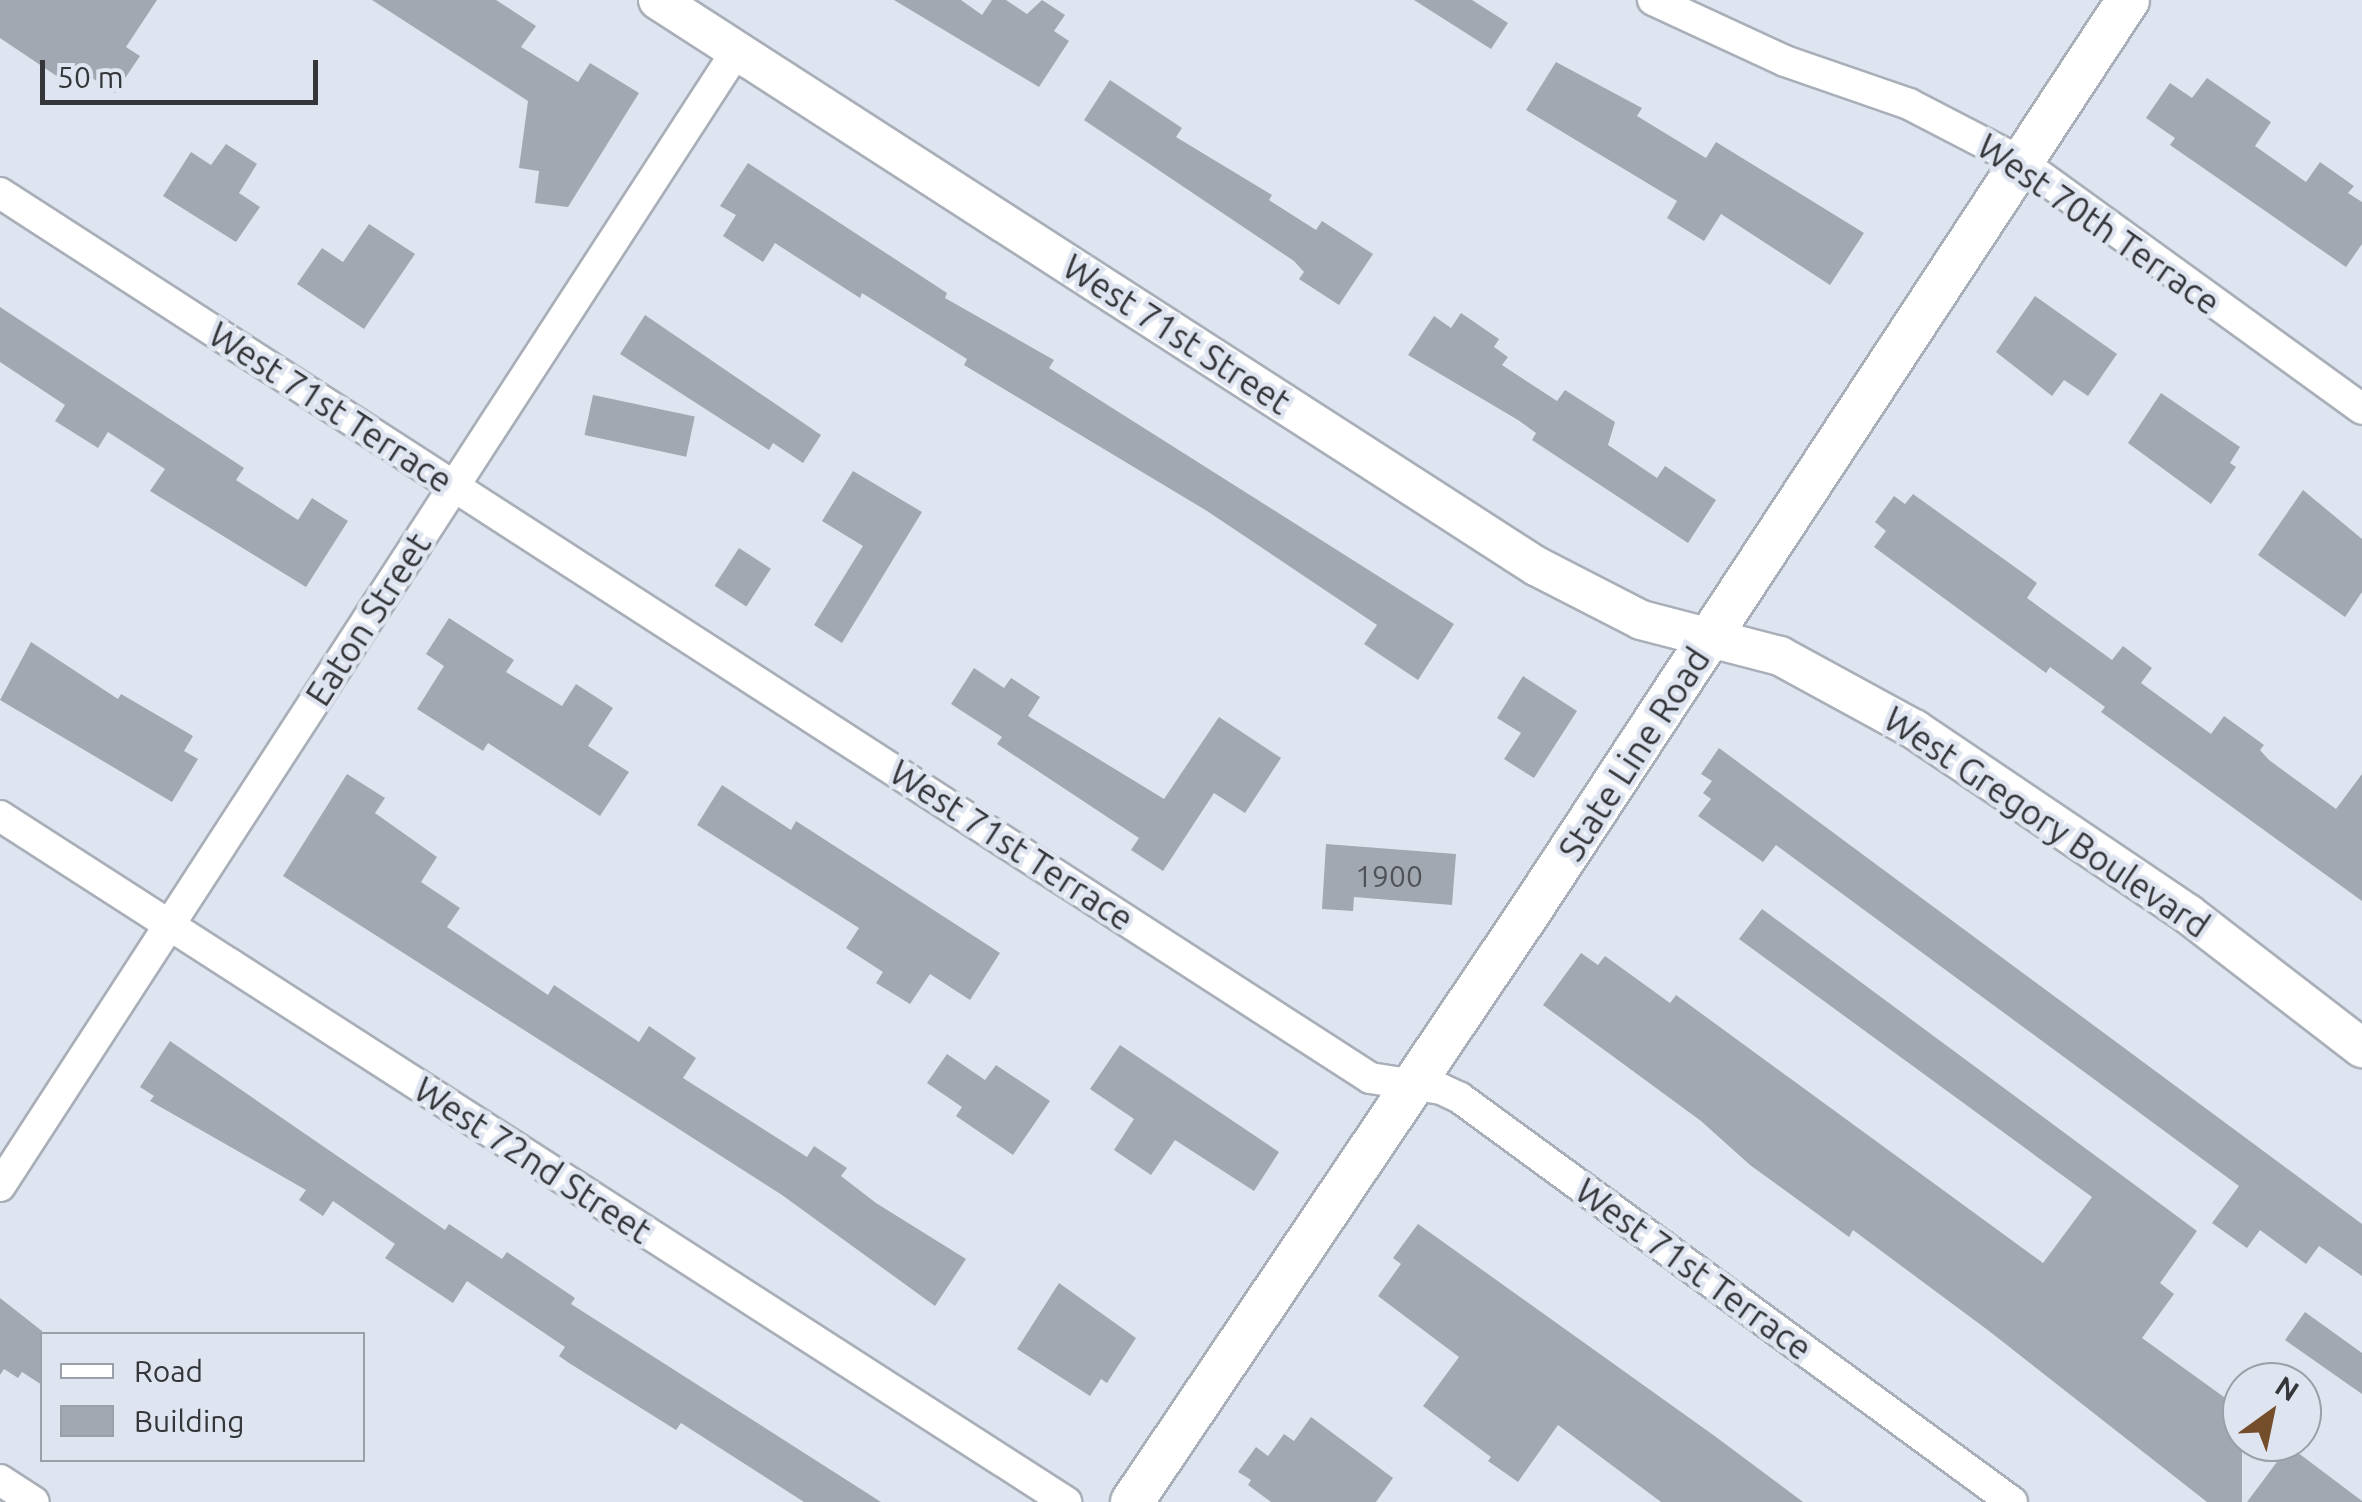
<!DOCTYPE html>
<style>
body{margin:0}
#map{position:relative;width:2362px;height:1502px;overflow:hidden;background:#dfe5f0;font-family:Ubuntu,sans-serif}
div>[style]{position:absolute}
.building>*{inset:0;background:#a2a8b1;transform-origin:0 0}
.roads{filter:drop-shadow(2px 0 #a9afb8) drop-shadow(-2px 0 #a9afb8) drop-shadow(0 2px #a9afb8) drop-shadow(0 -2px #a9afb8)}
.minor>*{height:30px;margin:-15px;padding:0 15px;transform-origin:15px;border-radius:15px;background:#fff}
.tertiary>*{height:38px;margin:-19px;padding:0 19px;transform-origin:19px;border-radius:19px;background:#fff}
.secondary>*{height:42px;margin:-21px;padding:0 21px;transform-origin:21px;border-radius:21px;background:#fff}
span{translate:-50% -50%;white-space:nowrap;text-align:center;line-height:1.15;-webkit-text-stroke:9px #dfe5f0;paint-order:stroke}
.number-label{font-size:30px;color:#505258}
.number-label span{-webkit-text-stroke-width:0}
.street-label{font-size:35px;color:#34363a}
.legend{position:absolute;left:40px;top:1332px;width:325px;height:130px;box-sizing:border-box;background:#dfe5f0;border:2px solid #9b9fa7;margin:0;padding:12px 18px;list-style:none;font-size:30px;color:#34363a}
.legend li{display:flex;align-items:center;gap:20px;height:50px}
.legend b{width:50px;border:2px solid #9b9fa7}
.north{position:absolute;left:2222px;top:1362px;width:100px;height:100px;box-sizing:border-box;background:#dfe5f0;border:2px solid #9b9fa7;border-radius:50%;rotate:33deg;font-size:28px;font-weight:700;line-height:40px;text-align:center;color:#34363a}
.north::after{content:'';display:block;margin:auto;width:35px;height:45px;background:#744e2a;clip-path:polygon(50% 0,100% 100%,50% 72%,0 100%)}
.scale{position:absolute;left:40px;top:60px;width:278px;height:45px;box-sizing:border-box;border:5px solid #34363a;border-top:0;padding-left:12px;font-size:30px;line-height:35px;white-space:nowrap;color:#34363a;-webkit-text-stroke:8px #dfe5f0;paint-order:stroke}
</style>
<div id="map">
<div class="building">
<div style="clip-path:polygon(0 0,157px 0,126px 47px,140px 56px,115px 93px,80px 70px,70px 85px,0 38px)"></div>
<div style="clip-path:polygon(372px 0,496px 0,536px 26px,521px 47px,578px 82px,590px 63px,639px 93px,568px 207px,535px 203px,539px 171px,519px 168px,528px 101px)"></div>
<div style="clip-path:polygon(894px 0,961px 0,982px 15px,992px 0,1006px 0,1027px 14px,1042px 0,1065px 15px,1054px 31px,1069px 41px,1039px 87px)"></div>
<div style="clip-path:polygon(1414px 0,1472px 0,1508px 23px,1491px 49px)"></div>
<div style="clip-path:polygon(1556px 62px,1642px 108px,1637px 116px,1706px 158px,1716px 142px,1864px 233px,1830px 285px,1721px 214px,1704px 241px,1667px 218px,1677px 201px,1526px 110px)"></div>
<div style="clip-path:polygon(2207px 78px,2271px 122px,2255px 146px,2306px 182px,2320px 162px,2354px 186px,2348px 193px,2362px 202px,2362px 244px,2346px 267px,2170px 145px,2175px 138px,2146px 118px,2170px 83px,2192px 98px)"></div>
<div style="clip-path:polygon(1110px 80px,1182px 128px,1176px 137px,1272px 195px,1269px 200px,1316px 230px,1322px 221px,1373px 254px,1339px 305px,1299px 279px,1304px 272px,1294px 261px,1084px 120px)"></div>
<div style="clip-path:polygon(226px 144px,257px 164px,239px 193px,260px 207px,236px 242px,163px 196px,191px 152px,211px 165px)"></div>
<div style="clip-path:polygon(748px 163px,947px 293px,945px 298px,1054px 360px,1049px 368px,1454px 624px,1418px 680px,1364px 644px,1377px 625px,1207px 511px,964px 365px,967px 359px,862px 293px,860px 298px,775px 243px,763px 262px,723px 236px,736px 215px,720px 206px)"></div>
<div style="clip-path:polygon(369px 224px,415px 254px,364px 329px,297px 284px,322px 248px,343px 262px)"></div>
<div style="clip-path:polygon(2035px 296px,2117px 354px,2088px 396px,2064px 380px,2052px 396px,1996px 352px)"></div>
<div style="clip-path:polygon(0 307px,244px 468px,236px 480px,298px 520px,312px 498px,348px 521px,306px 587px,150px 491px,165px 469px,108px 432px,98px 448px,55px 421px,65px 405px,0 362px)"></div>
<div style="clip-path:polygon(1461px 313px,1499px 339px,1494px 347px,1508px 357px,1502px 365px,1557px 401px,1565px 390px,1615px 422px,1608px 445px,1657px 478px,1665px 466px,1716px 500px,1688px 543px,1532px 440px,1536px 433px,1518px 420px,1408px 355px,1434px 316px,1451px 328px)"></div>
<div style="clip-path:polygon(645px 315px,821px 435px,803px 463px,773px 443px,769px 450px,620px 354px)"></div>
<div style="clip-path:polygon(2161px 393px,2240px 447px,2230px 463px,2236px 467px,2211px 504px,2128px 443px)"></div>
<div style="left:593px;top:395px;width:104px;height:41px;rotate:12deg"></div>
<div style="clip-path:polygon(853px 471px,922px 512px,842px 643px,814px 625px,863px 546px,822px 521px)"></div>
<div style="clip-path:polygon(2303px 490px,2362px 539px,2362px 592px,2345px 617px,2258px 555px)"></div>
<div style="clip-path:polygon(1913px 494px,2037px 583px,2027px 598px,2112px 660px,2123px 646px,2152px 668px,2141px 683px,2211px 734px,2224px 716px,2264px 745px,2260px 750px,2269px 760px,2336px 809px,2362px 774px,2362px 901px,2101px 712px,2105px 707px,2050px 667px,2046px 673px,1874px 547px,1886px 531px,1875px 522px,1894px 496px,1905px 504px)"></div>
<div style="left:739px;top:548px;width:38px;height:45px;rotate:33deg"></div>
<div style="clip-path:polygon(449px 618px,514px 660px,506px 672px,562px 706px,576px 684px,613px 708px,588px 746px,629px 772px,600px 816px,488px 743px,483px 751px,417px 709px,444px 666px,426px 654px)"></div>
<div style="clip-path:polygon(31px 642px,118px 699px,121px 694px,193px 736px,184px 751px,198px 759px,172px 802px,0 700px)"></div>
<div style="clip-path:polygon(974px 668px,1004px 688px,1011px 678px,1040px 697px,1028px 716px,1164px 799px,1219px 717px,1281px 758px,1245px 813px,1214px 793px,1163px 871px,1131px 850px,1139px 838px,997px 744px,1002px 737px,951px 704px)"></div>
<div style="clip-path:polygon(1523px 676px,1577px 711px,1534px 778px,1504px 759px,1521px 733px,1497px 718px)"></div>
<div style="clip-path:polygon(1719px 748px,2362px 1224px,2362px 1276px,2319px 1246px,2306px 1264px,2260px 1230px,2247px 1248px,2212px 1223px,2239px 1186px,1776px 845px,1763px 862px,1698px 816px,1711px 799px,1703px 793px,1712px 781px,1701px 774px)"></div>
<div style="clip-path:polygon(347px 774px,385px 798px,375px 813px,437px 857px,421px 882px,460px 908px,447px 927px,548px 995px,554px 985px,639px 1042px,649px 1026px,696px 1058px,683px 1078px,807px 1157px,814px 1146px,847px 1168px,841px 1176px,876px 1203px,966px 1259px,935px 1306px,782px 1195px,283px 876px)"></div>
<div style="clip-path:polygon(722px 785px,791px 830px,796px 821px,1000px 953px,970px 1000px,930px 974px,910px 1004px,876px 983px,883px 972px,846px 948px,859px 928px,697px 825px)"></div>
<div style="clip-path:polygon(1326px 844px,1456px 854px,1452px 905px,1354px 897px,1353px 911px,1322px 909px)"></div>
<div style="clip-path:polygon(1762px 909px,2197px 1231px,2160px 1283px,2174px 1294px,2142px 1338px,2242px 1410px,2242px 1502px,2207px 1502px,1989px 1331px,1853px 1230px,1849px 1237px,1750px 1165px,1701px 1121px,1543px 1005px,1581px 953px,1598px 965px,1605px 956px,1670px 1003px,1676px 995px,2043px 1263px,2092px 1197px,1739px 939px)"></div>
<div style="clip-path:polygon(170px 1041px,445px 1230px,449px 1224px,502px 1259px,507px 1252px,575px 1298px,571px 1304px,881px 1502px,804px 1502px,681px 1423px,676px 1430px,569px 1363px,559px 1356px,565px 1347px,467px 1281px,453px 1303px,385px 1258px,395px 1244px,333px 1201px,323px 1216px,299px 1200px,306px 1190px,150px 1101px,154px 1096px,140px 1087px)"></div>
<div style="clip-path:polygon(1120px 1045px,1279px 1152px,1254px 1191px,1175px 1140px,1151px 1175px,1114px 1150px,1134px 1119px,1090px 1089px)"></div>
<div style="clip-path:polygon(947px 1054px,985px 1080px,996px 1065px,1050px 1101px,1013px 1155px,956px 1116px,962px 1107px,927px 1083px)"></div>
<div style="clip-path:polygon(1418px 1224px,1716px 1437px,1803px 1502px,1661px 1502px,1558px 1425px,1518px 1482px,1488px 1461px,1491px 1457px,1423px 1406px,1459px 1357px,1378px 1296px,1401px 1264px,1393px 1258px)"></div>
<div style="clip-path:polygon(1059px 1283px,1136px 1338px,1107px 1383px,1101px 1379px,1090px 1396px,1017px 1349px)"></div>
<div style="clip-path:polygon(0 1298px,42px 1331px,42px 1385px,22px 1372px,18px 1378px,4px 1369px,0 1375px)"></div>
<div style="clip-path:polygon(2305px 1312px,2362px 1353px,2362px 1394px,2285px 1340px)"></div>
<div style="clip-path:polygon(1311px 1417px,1393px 1478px,1376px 1502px,1271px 1502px,1248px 1485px,1251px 1480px,1238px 1472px,1256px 1447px,1268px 1456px,1284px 1434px,1294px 1441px)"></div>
<div style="clip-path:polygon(2289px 1446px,2362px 1501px,2362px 1502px,2247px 1502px)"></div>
</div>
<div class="roads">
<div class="minor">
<div style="left:1653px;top:0;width:145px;rotate:24.8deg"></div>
<div style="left:1785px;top:61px;width:131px;rotate:19.1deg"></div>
<div style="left:1909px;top:104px;width:126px;rotate:27.4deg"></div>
<div style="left:2021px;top:162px;width:421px;rotate:35.9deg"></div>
<div style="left:0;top:193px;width:1631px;rotate:32.86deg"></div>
<div style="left:1370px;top:1078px;width:72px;rotate:8.8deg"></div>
<div style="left:1441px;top:1089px;width:21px;rotate:25deg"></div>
<div style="left:1460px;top:1098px;width:684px;rotate:36.2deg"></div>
<div style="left:0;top:816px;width:1268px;rotate:32.76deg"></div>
<div style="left:0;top:1186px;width:1352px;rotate:-57.02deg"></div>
<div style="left:0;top:1480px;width:40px;rotate:32.9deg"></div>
</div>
<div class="tertiary">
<div style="left:658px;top:0;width:1045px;rotate:32.81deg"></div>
<div style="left:1536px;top:566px;width:118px;rotate:27.2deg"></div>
<div style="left:1641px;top:620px;width:144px;rotate:14.5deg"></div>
<div style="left:1780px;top:656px;width:153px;rotate:28.6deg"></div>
<div style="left:1914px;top:729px;width:331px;rotate:34deg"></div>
<div style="left:2188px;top:914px;width:220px;rotate:37.6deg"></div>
</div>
<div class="secondary">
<div style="left:1132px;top:1502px;width:716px;rotate:-56.04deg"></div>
<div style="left:1532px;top:908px;width:1086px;rotate:-56.72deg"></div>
</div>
</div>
<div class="number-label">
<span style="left:1389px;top:876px">1900</span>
</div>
<div class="street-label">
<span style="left:2099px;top:224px;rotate:35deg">West 70th Terrace</span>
<span style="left:1177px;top:334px;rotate:33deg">West 71st Street</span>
<span style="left:331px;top:407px;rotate:33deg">West 71st Terrace</span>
<span style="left:368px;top:619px;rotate:-57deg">Eaton Street</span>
<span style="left:1634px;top:754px;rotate:-57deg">State Line Road</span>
<span style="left:2047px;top:822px;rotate:34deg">West Gregory Boulevard</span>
<span style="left:1012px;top:845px;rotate:33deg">West 71st Terrace</span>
<span style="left:533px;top:1160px;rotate:33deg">West 72nd Street</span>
<span style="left:1694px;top:1269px;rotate:36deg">West 71st Terrace</span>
</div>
<ul class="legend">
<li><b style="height:12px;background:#fff"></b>Road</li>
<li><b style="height:28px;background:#a2a8b1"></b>Building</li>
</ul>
<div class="north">N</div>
<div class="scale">50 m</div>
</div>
